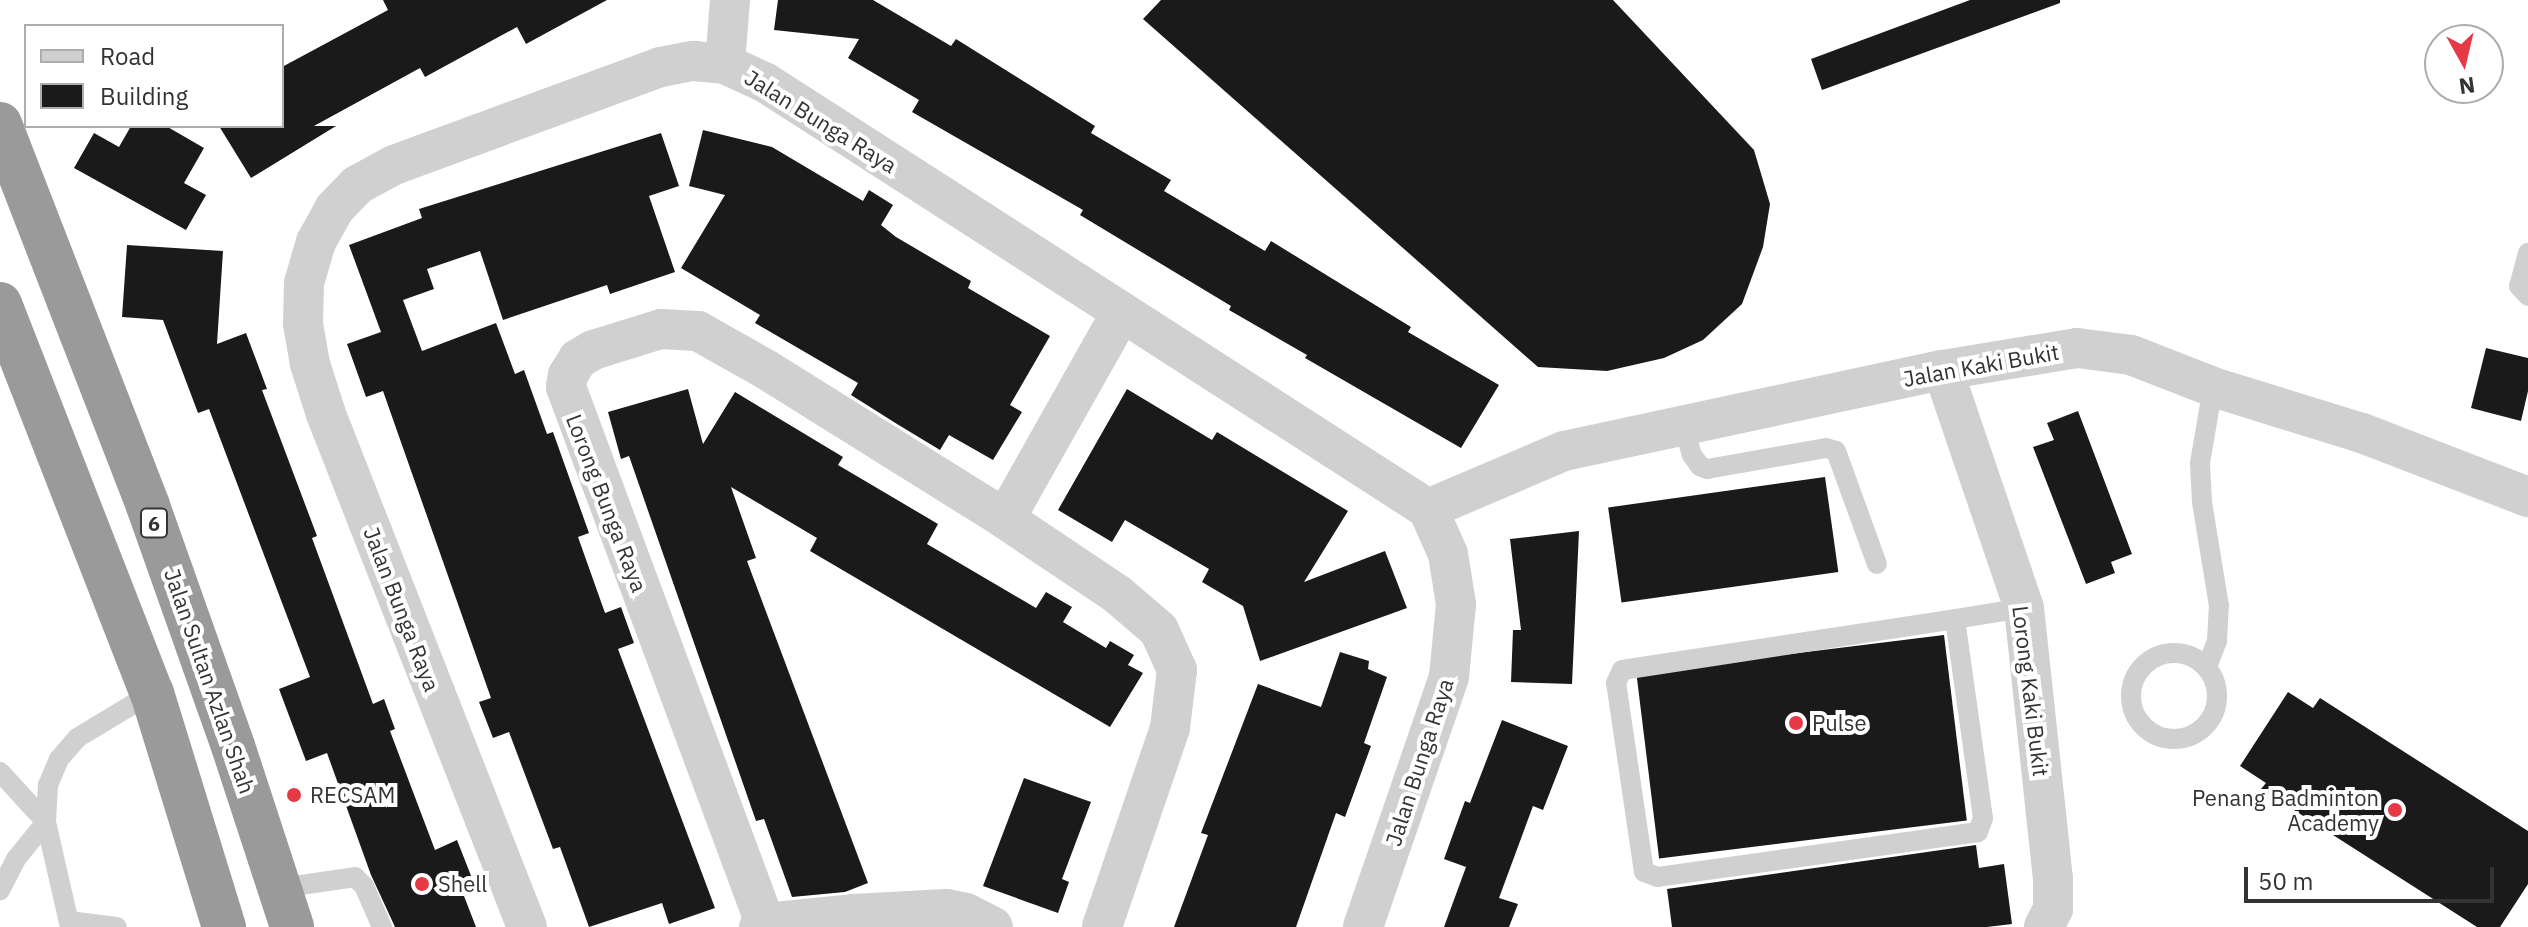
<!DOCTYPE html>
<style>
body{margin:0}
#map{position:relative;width:2528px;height:927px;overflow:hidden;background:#fff;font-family:"IBM Plex Sans",sans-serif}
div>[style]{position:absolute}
.building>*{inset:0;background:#1a1a1a;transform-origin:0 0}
.lane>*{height:20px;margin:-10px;padding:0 10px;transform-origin:10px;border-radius:10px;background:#d0d0d0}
.lane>.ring{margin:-10px;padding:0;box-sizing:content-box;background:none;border:20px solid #d0d0d0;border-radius:50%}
.street>*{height:40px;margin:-20px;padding:0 20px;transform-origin:20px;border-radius:20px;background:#d0d0d0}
.highway>*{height:44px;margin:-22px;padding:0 22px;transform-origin:22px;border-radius:22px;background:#9a9a9a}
.dots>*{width:22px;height:22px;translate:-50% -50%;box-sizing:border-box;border:4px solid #fff;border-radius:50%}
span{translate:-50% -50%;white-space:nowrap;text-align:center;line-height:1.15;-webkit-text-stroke:8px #fff;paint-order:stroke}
.shield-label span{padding:2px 6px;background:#fff;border:2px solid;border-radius:6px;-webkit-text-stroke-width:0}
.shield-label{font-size:20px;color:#333;font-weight:700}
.street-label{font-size:22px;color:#333}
.poi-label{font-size:22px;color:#333}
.left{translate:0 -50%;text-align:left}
.right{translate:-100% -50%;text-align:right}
.legend{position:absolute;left:24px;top:24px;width:260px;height:104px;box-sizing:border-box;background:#fff;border:2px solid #adadad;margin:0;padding:10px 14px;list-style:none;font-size:24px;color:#333}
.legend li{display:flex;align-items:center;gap:16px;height:40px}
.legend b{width:40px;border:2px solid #adadad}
.north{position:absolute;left:2424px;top:24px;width:80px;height:80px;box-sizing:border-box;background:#fff;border:2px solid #adadad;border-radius:50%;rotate:172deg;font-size:22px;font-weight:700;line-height:32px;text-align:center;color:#333}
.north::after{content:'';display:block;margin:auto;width:28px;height:36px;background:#e63946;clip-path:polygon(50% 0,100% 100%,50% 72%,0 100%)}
.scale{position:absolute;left:2244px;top:867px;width:250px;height:36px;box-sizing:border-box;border:4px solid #333;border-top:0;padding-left:10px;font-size:24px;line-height:28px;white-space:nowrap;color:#333;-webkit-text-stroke:6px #fff;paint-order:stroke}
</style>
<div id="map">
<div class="building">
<div style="clip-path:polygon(383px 0,607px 0,526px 44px,517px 27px,425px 77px,420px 68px,314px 126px,336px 126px,251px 178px,219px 126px,282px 126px,282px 67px,388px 10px)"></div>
<div style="clip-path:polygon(778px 0,873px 0,951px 46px,956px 39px,1095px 126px,1091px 133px,1171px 180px,1164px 191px,1265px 251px,1271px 241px,1411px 327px,1408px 332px,1499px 385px,1461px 448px,1305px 358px,1307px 355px,1229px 310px,1231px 306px,1080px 215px,1083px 210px,912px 112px,919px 100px,848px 58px,859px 39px,774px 30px)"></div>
<div style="clip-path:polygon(1161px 0,1613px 0,1754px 150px,1770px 204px,1763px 247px,1742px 304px,1703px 340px,1664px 358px,1607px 371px,1538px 367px,1143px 19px)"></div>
<div style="clip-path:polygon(1970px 0,2060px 0,2060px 3px,1822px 90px,1811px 59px)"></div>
<div style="clip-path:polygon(131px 126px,166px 126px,204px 148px,184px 183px,206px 195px,186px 230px,74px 168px,94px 133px,119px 147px)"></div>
<div style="clip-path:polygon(703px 130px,772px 147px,863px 201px,869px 190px,893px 205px,881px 225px,896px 237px,971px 281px,968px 288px,1050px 336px,1010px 405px,1022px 412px,993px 460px,949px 435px,940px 450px,897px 424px,851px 395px,858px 383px,755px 323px,760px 315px,681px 268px,725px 195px,689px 186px)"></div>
<div style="clip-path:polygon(661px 133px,679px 186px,649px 196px,675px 272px,610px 294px,607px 285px,503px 320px,480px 251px,427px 269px,434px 289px,403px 300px,422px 351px,496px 323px,515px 374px,524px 370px,547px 434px,553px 432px,589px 533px,578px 537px,605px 613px,621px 607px,634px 643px,618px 649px,715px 908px,669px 924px,662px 903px,589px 927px,560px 847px,553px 849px,509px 732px,493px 738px,479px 702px,491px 698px,383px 391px,366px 397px,347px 344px,381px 332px,349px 245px,422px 218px,419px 209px)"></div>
<div style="clip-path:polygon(127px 245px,223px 251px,217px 344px,246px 333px,267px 389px,262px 390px,317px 536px,312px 538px,373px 704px,384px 699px,395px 729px,390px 731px,435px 850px,457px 840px,477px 891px,464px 896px,476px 927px,395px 927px,371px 875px,327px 753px,306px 761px,279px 689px,310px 677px,209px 409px,198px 413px,163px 320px,122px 317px)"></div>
<div style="clip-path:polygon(2486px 348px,2528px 358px,2528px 391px,2521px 421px,2471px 408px)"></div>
<div style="clip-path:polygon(688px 389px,703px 444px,735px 392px,843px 457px,838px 465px,938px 524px,927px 544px,1036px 608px,1046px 592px,1072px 607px,1063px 622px,1106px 648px,1110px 641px,1134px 655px,1128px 665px,1143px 673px,1110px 727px,810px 551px,817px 538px,731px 487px,756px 558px,747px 561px,868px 883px,845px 892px,792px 897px,764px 819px,756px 821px,629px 456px,621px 459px,608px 412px)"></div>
<div style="clip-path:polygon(1127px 389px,1212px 440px,1217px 432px,1348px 511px,1304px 582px,1385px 551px,1407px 608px,1260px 661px,1243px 606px,1202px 582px,1209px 569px,1125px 520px,1112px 542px,1058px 510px)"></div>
<div style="clip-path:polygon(2078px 411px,2132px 554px,2111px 562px,2115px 573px,2086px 584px,2033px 447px,2054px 440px,2047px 423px)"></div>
<div style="left:1825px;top:477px;width:96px;height:219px;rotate:82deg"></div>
<div style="clip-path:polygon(1579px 531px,1572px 684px,1511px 682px,1513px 630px,1521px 630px,1510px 539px)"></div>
<div style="left:1944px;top:635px;width:187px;height:310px;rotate:83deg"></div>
<div style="clip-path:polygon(1340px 652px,1369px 661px,1368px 669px,1387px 677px,1364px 743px,1371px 746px,1345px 817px,1336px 813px,1296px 927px,1174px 927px,1208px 835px,1201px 833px,1258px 684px,1321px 707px)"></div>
<div style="clip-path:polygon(2288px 692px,2313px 708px,2320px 698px,2528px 831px,2528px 884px,2500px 927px,2477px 927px,2261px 789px,2266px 783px,2240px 766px)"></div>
<div style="clip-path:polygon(1502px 720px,1568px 746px,1543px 810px,1533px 806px,1499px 898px,1518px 904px,1509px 927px,1444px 927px,1466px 867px,1444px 859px,1465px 801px,1470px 803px)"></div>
<div style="clip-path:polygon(1024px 778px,1091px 802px,1062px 879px,1069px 882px,1058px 913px,983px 886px)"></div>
<div style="clip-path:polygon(1976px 845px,1979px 868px,2004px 864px,2012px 924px,1987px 927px,1672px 927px,1667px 889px)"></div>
</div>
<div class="lane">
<div style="left:2528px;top:253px;width:34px;rotate:105deg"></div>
<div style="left:2519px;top:286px;width:13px;rotate:48deg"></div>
<div style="left:1684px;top:426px;width:30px;rotate:75deg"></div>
<div style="left:1692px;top:455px;width:14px;rotate:54deg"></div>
<div style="left:1700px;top:466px;width:8px;rotate:23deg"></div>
<div style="left:1707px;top:469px;width:121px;rotate:-10deg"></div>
<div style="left:1826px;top:448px;width:10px;rotate:17deg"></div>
<div style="left:1836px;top:451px;width:120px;rotate:70.1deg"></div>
<div style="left:1955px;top:619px;width:201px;rotate:82deg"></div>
<div style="left:1983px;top:818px;width:15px;rotate:110deg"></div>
<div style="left:1978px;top:832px;width:323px;rotate:172deg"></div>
<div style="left:1658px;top:877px;width:15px;rotate:-160deg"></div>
<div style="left:1644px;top:872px;width:191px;rotate:-98.4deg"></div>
<div style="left:1616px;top:683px;width:14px;rotate:-65deg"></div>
<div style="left:1622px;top:670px;width:337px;rotate:-8.7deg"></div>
<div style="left:1955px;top:619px;width:70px;rotate:-9.1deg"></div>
<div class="ring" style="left:2131px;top:653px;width:66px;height:66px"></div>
<div style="left:2207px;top:667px;width:28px;rotate:-69deg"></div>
<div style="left:2217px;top:641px;width:35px;rotate:-87deg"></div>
<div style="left:2219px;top:606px;width:105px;rotate:-99.3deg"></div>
<div style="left:2202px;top:502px;width:39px;rotate:-93deg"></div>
<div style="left:2200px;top:463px;width:77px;rotate:-80.3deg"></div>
<div style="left:0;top:772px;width:68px;rotate:47.4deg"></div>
<div style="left:46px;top:822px;width:48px;rotate:129deg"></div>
<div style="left:16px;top:859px;width:35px;rotate:117deg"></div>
<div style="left:280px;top:888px;width:76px;rotate:-8.3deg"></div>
<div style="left:355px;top:877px;width:13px;rotate:45deg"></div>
<div style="left:364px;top:886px;width:45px;rotate:66.3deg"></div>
<div style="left:69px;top:921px;width:48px;rotate:7.1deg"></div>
<div style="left:70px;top:927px;width:108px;rotate:-102.9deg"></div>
<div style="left:46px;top:822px;width:37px;rotate:-87deg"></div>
<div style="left:48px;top:785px;width:28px;rotate:-67deg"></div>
<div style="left:59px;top:759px;width:28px;rotate:-49deg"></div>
<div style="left:77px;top:738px;width:87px;rotate:-31deg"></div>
</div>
<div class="street">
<div style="left:725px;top:64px;width:64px;rotate:-85.5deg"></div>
<div style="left:1943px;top:370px;width:251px;rotate:71.2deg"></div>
<div style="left:2024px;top:608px;width:273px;rotate:83.9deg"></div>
<div style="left:2053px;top:879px;width:30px;rotate:90deg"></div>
<div style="left:2053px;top:909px;width:20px;rotate:117deg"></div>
<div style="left:1428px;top:509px;width:148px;rotate:-23.1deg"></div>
<div style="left:1564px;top:451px;width:388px;rotate:-12.1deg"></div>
<div style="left:1943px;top:370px;width:136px;rotate:-9.3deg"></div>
<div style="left:2077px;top:348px;width:54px;rotate:7.4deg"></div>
<div style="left:2131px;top:355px;width:88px;rotate:21.3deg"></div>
<div style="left:2213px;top:387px;width:156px;rotate:17.2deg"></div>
<div style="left:2362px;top:433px;width:178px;rotate:21.1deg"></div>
<div style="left:1005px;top:519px;width:236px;rotate:-60.6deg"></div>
<div style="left:765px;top:923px;width:572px;rotate:-110.37deg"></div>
<div style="left:566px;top:387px;width:12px;rotate:-81deg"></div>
<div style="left:568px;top:375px;width:19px;rotate:-58deg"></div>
<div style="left:578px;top:359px;width:17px;rotate:-31deg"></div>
<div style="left:593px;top:350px;width:71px;rotate:-17.2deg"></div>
<div style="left:661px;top:329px;width:37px;rotate:3deg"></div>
<div style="left:698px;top:331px;width:79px;rotate:29.5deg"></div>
<div style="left:767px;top:370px;width:281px;rotate:32deg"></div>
<div style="left:1005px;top:519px;width:135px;rotate:33.8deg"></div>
<div style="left:1117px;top:594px;width:55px;rotate:40.6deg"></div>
<div style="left:1159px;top:630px;width:44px;rotate:65.8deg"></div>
<div style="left:1177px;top:670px;width:58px;rotate:96.9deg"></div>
<div style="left:1170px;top:728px;width:210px;rotate:108.9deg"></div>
<div style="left:527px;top:927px;width:551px;rotate:-111.4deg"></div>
<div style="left:326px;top:414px;width:52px;rotate:-107.7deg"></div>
<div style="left:310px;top:364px;width:41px;rotate:-99.9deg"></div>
<div style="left:303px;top:324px;width:41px;rotate:-88.6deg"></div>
<div style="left:304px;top:283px;width:43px;rotate:-73.7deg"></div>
<div style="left:316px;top:242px;width:38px;rotate:-61deg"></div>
<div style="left:334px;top:209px;width:33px;rotate:-46deg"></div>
<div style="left:357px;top:185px;width:42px;rotate:-28.4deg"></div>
<div style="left:394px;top:165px;width:284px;rotate:-20.2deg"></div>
<div style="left:661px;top:67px;width:33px;rotate:-11deg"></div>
<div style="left:693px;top:61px;width:32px;rotate:5deg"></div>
<div style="left:725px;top:64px;width:45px;rotate:24.9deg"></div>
<div style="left:766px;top:83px;width:787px;rotate:32.76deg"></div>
<div style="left:1428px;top:509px;width:49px;rotate:66deg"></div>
<div style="left:1448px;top:554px;width:51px;rotate:80.9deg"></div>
<div style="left:1456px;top:604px;width:73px;rotate:95.5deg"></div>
<div style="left:1449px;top:677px;width:264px;rotate:109deg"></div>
<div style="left:759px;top:927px;width:7px;rotate:-34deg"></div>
<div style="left:765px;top:923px;width:88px;rotate:-5.8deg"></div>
<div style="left:853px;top:914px;width:93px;rotate:-3.1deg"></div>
<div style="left:946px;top:909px;width:20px;rotate:11deg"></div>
<div style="left:966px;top:913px;width:30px;rotate:27deg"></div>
</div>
<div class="highway">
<div style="left:0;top:124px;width:410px;rotate:68.8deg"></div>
<div style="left:148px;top:506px;width:255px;rotate:70.5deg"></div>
<div style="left:233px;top:746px;width:190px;rotate:71.9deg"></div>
<div style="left:0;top:304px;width:418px;rotate:68.7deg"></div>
<div style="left:152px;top:693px;width:245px;rotate:72.9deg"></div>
</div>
<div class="dots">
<div style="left:1796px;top:723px;background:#e63946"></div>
<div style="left:294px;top:795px;background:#e63946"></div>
<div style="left:2395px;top:810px;background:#e63946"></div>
<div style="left:422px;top:884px;background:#e63946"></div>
</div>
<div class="shield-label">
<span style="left:154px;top:523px">6</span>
</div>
<div class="street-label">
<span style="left:821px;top:121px;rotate:32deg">Jalan Bunga Raya</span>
<span style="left:1981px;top:365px;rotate:-10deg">Jalan Kaki Bukit</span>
<span style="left:607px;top:503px;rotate:69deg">Lorong Bunga Raya</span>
<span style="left:402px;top:609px;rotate:69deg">Jalan Bunga Raya</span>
<span style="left:210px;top:681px;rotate:71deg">Jalan Sultan Azlan Shah</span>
<span style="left:2031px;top:691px;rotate:83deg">Lorong Kaki Bukit</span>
<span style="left:1419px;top:762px;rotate:-72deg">Jalan Bunga Raya</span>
</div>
<div class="poi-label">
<span class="left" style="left:1812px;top:723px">Pulse</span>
<span class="left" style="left:310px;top:795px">RECSAM</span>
<span class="right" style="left:2379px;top:810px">Penang Badminton<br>Academy</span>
<span class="left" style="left:438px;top:884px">Shell</span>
</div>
<ul class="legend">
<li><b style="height:10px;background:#d0d0d0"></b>Road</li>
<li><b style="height:22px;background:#1a1a1a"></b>Building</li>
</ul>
<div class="north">N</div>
<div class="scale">50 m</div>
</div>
